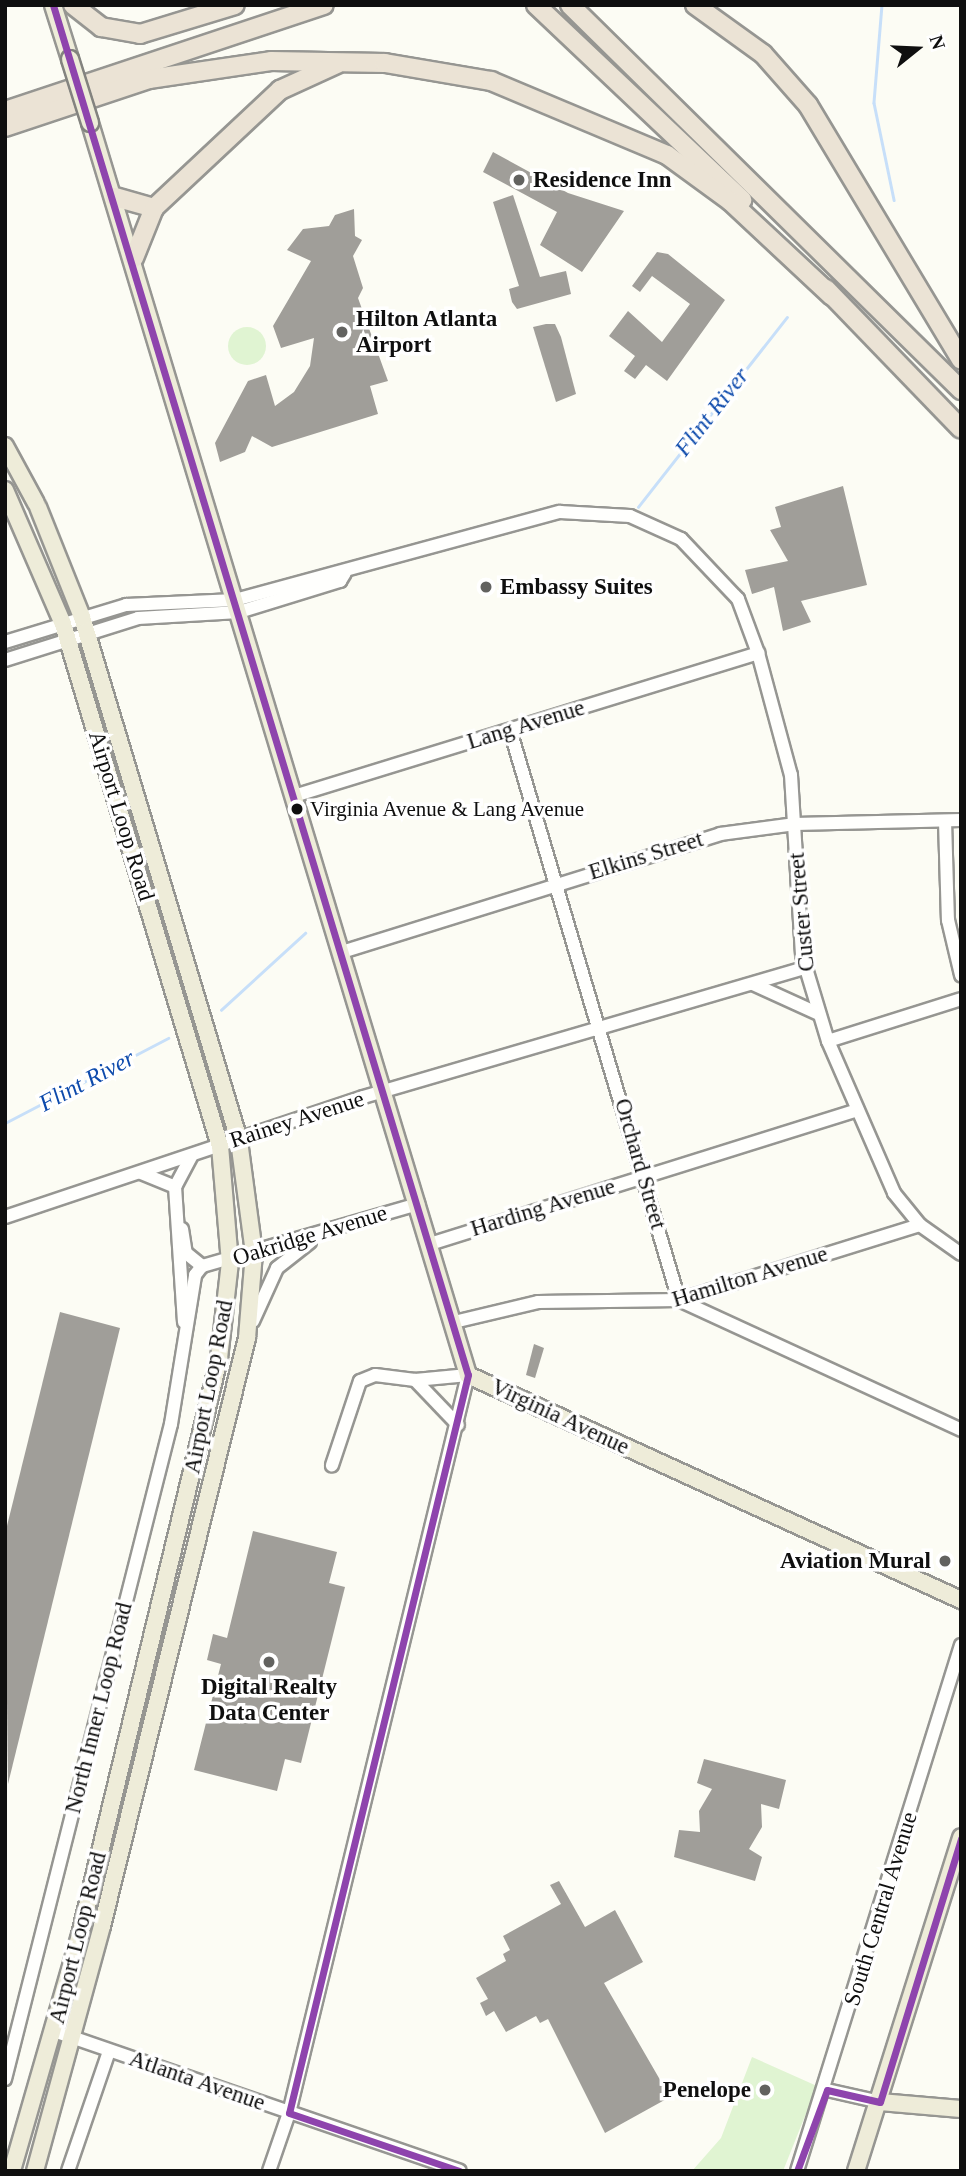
<!DOCTYPE html>
<style>
body{margin:0}
#map{position:relative;width:966px;height:2176px;overflow:hidden;background:#fcfcf4;font-family:Georgia,serif}
div>[style]{position:absolute}
.green>*{inset:0;background:#e0f4d2}
.round{border-radius:50%}
.stream>*{height:2.5px;margin:-1.25px;padding:0 1.25px;transform-origin:1.25px;border-radius:1.25px;background:#c7dff9}
.building>*{inset:0;background:#a09e99}
.roads{filter:drop-shadow(2px 0 #969692) drop-shadow(-2px 0 #969692) drop-shadow(0 2px #969692) drop-shadow(0 -2px #969692)}
.minor>*{height:12px;margin:-6px;padding:0 6px;transform-origin:6px;border-radius:6px;background:#fffffd}
.major>*{height:16px;margin:-8px;padding:0 8px;transform-origin:8px;border-radius:8px;background:#eeecd9}
.highway>*{height:18px;margin:-9px;padding:0 9px;transform-origin:9px;border-radius:9px;background:#ebe3d5}
.bridges{filter:drop-shadow(2px 0 #83837f) drop-shadow(-2px 0 #83837f) drop-shadow(0 2px #83837f) drop-shadow(0 -2px #83837f)}
.major-bridge>*{height:16px;margin:-8px;padding:0 8px;transform-origin:8px;border-radius:8px;background:#eeecd9}
.bus-1>*{height:7px;margin:-3.5px;padding:0 3.5px;transform-origin:3.5px;border-radius:3.5px;background:#8e44ad}
.dots>*{width:19px;height:19px;translate:-50% -50%;box-sizing:border-box;border:4px solid #fff;border-radius:50%}
span{translate:-50% -50%;white-space:nowrap;text-align:center;line-height:1.15;-webkit-text-stroke:7px #fff;paint-order:stroke}
.bus-label{font-size:21px;color:#0f0f0f}
.left{translate:0 -50%;text-align:left}
.poi-label{font-size:23px;color:#0f0f0f;font-weight:700}
.right{translate:-100% -50%;text-align:right}
.street-label{font-size:23px;color:#0f0f0f}
.water-label{font-size:24px;color:#0d4aac;font-style:italic}
.frame{position:absolute;inset:0;border:7px solid #0f0f0f;pointer-events:none}
.north{position:absolute;left:882px;top:14px;width:70px;height:70px;-webkit-text-stroke:5px #fff;paint-order:stroke;rotate:72deg;font-size:19px;font-weight:700;line-height:28px;text-align:center;color:#0f0f0f}
.north::after{content:'';display:block;margin:auto;width:24px;height:32px;background:#0f0f0f;clip-path:polygon(50% 0,100% 100%,50% 72%,0 100%)}
</style>
<div id="map">
<div class="green">
<div class="round" style="left:228px;top:327px;width:38px;height:38px"></div>
<div style="clip-path:polygon(752px 2057px,817px 2086px,783px 2171px,692px 2171px,721px 2138px)"></div>
</div>
<div class="stream">
<div style="left:882px;top:5px;width:98px;rotate:94.7deg"></div>
<div style="left:874px;top:103px;width:99px;rotate:78.3deg"></div>
<div style="left:638px;top:507px;width:241px;rotate:-51.9deg"></div>
<div style="left:221px;top:1010px;width:114px;rotate:-42.5deg"></div>
<div style="left:5px;top:1123px;width:184px;rotate:-27.5deg"></div>
</div>
<div class="building">
<div style="clip-path:polygon(493px 152px,568px 193px,624px 211px,582px 272px,540px 245px,557px 212px,483px 172px)"></div>
<div style="clip-path:polygon(513px 195px,540px 277px,566px 271px,571px 294px,517px 309px,512px 302px,509px 289px,519px 286px,493px 202px)"></div>
<div style="clip-path:polygon(354px 209px,355px 236px,362px 240px,353px 256px,363px 288px,358px 298px,388px 381px,370px 386px,378px 414px,272px 447px,252px 436px,245px 452px,220px 462px,215px 443px,248px 381px,266px 375px,275px 406px,294px 392px,310px 366px,314px 338px,281px 348px,273px 326px,311px 261px,287px 250px,303px 229px,329px 226px,335px 215px)"></div>
<div style="clip-path:polygon(657px 252px,668px 254px,725px 300px,667px 381px,646px 365px,635px 379px,624px 371px,635px 356px,609px 336px,628px 311px,662px 342px,690px 304px,652px 276px,640px 292px,632px 286px)"></div>
<div style="clip-path:polygon(546px 324px,555px 324px,561px 337px,576px 394px,556px 402px,533px 327px)"></div>
<div style="clip-path:polygon(843px 486px,867px 585px,801px 601px,811px 622px,783px 631px,774px 587px,752px 594px,745px 570px,788px 561px,770px 530px,781px 527px,775px 507px)"></div>
<div style="clip-path:polygon(60px 1312px,120px 1328px,8px 1784px,5px 1534px)"></div>
<div style="clip-path:polygon(534px 1344px,544px 1348px,535px 1378px,526px 1375px)"></div>
<div style="clip-path:polygon(253px 1531px,337px 1552px,329px 1583px,345px 1587px,301px 1763px,285px 1759px,277px 1791px,194px 1770px,221px 1664px,207px 1660px,213px 1634px,227px 1638px)"></div>
<div style="clip-path:polygon(704px 1759px,786px 1780px,779px 1809px,761px 1804px,762px 1827px,749px 1849px,762px 1857px,755px 1881px,674px 1857px,679px 1830px,700px 1832px,699px 1811px,712px 1789px,697px 1783px)"></div>
<div style="clip-path:polygon(559px 1881px,585px 1927px,615px 1910px,643px 1962px,604px 1983px,670px 2097px,605px 2133px,548px 2019px,540px 2023px,536px 2016px,506px 2032px,494px 2011px,486px 2016px,480px 2003px,488px 1999px,476px 1978px,506px 1961px,503px 1954px,510px 1950px,503px 1936px,561px 1904px,550px 1885px)"></div>
</div>
<div class="roads">
<div class="minor">
<div style="left:5px;top:642px;width:127px;rotate:-17deg"></div>
<div style="left:126px;top:605px;width:109px;rotate:-2.6deg"></div>
<div style="left:235px;top:600px;width:337px;rotate:-15.2deg"></div>
<div style="left:560px;top:512px;width:70px;rotate:3.3deg"></div>
<div style="left:630px;top:516px;width:56px;rotate:24.3deg"></div>
<div style="left:681px;top:539px;width:83px;rotate:46.5deg"></div>
<div style="left:738px;top:599px;width:58px;rotate:69.7deg"></div>
<div style="left:758px;top:653px;width:126px;rotate:74.9deg"></div>
<div style="left:791px;top:775px;width:180px;rotate:86.5deg"></div>
<div style="left:802px;top:955px;width:90px;rotate:73.2deg"></div>
<div style="left:828px;top:1041px;width:166px;rotate:66.5deg"></div>
<div style="left:894px;top:1193px;width:41px;rotate:50.9deg"></div>
<div style="left:920px;top:1225px;width:50px;rotate:35.3deg"></div>
<div style="left:5px;top:660px;width:139px;rotate:-17.5deg"></div>
<div style="left:138px;top:618px;width:101px;rotate:-3.4deg"></div>
<div style="left:239px;top:612px;width:106px;rotate:-17.1deg"></div>
<div style="left:340px;top:581px;width:9px;rotate:-58deg"></div>
<div style="left:510px;top:730px;width:595px;rotate:73.49deg"></div>
<div style="left:679px;top:1300px;width:311px;rotate:24.7deg"></div>
<div style="left:294px;top:796px;width:486px;rotate:-17.1deg"></div>
<div style="left:945px;top:821px;width:99px;rotate:88.3deg"></div>
<div style="left:948px;top:920px;width:57px;rotate:76.7deg"></div>
<div style="left:342px;top:952px;width:396px;rotate:-17.3deg"></div>
<div style="left:720px;top:834px;width:76px;rotate:-7.6deg"></div>
<div style="left:795px;top:824px;width:166px;rotate:-1.4deg"></div>
<div style="left:753px;top:984px;width:70px;rotate:24.4deg"></div>
<div style="left:828px;top:1041px;width:139px;rotate:-17.5deg"></div>
<div style="left:141px;top:1173px;width:37px;rotate:22deg"></div>
<div style="left:5px;top:1217px;width:378px;rotate:-18.5deg"></div>
<div style="left:363px;top:1097px;width:460px;rotate:-16.3deg"></div>
<div style="left:182px;top:1229px;width:24px;rotate:81deg"></div>
<div style="left:186px;top:1253px;width:21px;rotate:39deg"></div>
<div style="left:430px;top:1244px;width:448px;rotate:-17.4deg"></div>
<div style="left:202px;top:1266px;width:225px;rotate:-16deg"></div>
<div style="left:253px;top:1321px;width:58px;rotate:-65.6deg"></div>
<div style="left:277px;top:1268px;width:42px;rotate:-38.2deg"></div>
<div style="left:184px;top:1322px;width:135px;rotate:-93.8deg"></div>
<div style="left:175px;top:1187px;width:34px;rotate:-62deg"></div>
<div style="left:454px;top:1322px;width:86px;rotate:-13.4deg"></div>
<div style="left:538px;top:1302px;width:141px;rotate:-0.8deg"></div>
<div style="left:679px;top:1300px;width:252px;rotate:-17.3deg"></div>
<div style="left:415px;top:1380px;width:62px;rotate:46.3deg"></div>
<div style="left:54px;top:2031px;width:429px;rotate:19deg"></div>
<div style="left:5px;top:2079px;width:676px;rotate:-75.78deg"></div>
<div style="left:171px;top:1424px;width:151px;rotate:-80.8deg"></div>
<div style="left:195px;top:1275px;width:11px;rotate:-52deg"></div>
<div style="left:827px;top:2090px;width:54px;rotate:12.8deg"></div>
<div style="left:68px;top:2171px;width:127px;rotate:-71.1deg"></div>
<div style="left:269px;top:2171px;width:61px;rotate:-71deg"></div>
<div style="left:289px;top:2113px;width:759px;rotate:-76.37deg"></div>
<div style="left:468px;top:1375px;width:53px;rotate:174.6deg"></div>
<div style="left:415px;top:1380px;width:40px;rotate:-172.9deg"></div>
<div style="left:375px;top:1375px;width:16px;rotate:158deg"></div>
<div style="left:360px;top:1381px;width:89px;rotate:108.4deg"></div>
<div style="left:797px;top:2171px;width:551px;rotate:-72.68deg"></div>
</div>
<div class="major">
<div style="left:53px;top:5px;width:57px;rotate:72.5deg"></div>
<div style="left:90px;top:123px;width:1308px;rotate:73.2deg"></div>
<div style="left:468px;top:1375px;width:542px;rotate:24.53deg"></div>
<div style="left:5px;top:446px;width:65px;rotate:61.5deg"></div>
<div style="left:5px;top:490px;width:146px;rotate:66.6deg"></div>
<div style="left:63px;top:624px;width:545px;rotate:73.26deg"></div>
<div style="left:220px;top:1146px;width:116px;rotate:85.1deg"></div>
<div style="left:230px;top:1262px;width:98px;rotate:96.5deg"></div>
<div style="left:219px;top:1359px;width:593px;rotate:103.57deg"></div>
<div style="left:80px;top:1935px;width:246px;rotate:106.1deg"></div>
<div style="left:880px;top:2102px;width:81px;rotate:4.9deg"></div>
<div style="left:35px;top:2171px;width:254px;rotate:-74.7deg"></div>
<div style="left:102px;top:1926px;width:606px;rotate:-76.15deg"></div>
<div style="left:247px;top:1338px;width:85px;rotate:-85.3deg"></div>
<div style="left:254px;top:1253px;width:114px;rotate:-97.6deg"></div>
<div style="left:239px;top:1140px;width:546px;rotate:-106.71deg"></div>
<div style="left:82px;top:617px;width:118px;rotate:-111.8deg"></div>
<div style="left:856px;top:2171px;width:350px;rotate:-72.5deg"></div>
</div>
<div class="highway">
<div style="left:73px;top:5px;width:36px;rotate:38deg"></div>
<div style="left:101px;top:27px;width:40px;rotate:10deg"></div>
<div style="left:140px;top:34px;width:99px;rotate:-17deg"></div>
<div style="left:536px;top:5px;width:284px;rotate:43.4deg"></div>
<div style="left:570px;top:5px;width:549px;rotate:44.56deg"></div>
<div style="left:695px;top:5px;width:84px;rotate:35.8deg"></div>
<div style="left:763px;top:54px;width:68px;rotate:48.6deg"></div>
<div style="left:808px;top:105px;width:297px;rotate:59deg"></div>
<div style="left:5px;top:111px;width:336px;rotate:-18.4deg"></div>
<div style="left:5px;top:127px;width:152px;rotate:-18.4deg"></div>
<div style="left:149px;top:79px;width:123px;rotate:-8.4deg"></div>
<div style="left:271px;top:61px;width:114px;rotate:1deg"></div>
<div style="left:385px;top:63px;width:108px;rotate:9.6deg"></div>
<div style="left:491px;top:81px;width:191px;rotate:22.8deg"></div>
<div style="left:667px;top:155px;width:78px;rotate:36.1deg"></div>
<div style="left:730px;top:201px;width:139px;rotate:43deg"></div>
<div style="left:115px;top:197px;width:41px;rotate:15.8deg"></div>
<div style="left:134px;top:258px;width:54px;rotate:-68.2deg"></div>
<div style="left:154px;top:208px;width:173px;rotate:-43.1deg"></div>
<div style="left:280px;top:90px;width:63px;rotate:-24.5deg"></div>
<div style="left:826px;top:289px;width:194px;rotate:46deg"></div>
</div>
</div>
<div class="bridges">
<div class="major-bridge">
<div style="left:70px;top:59px;width:67px;rotate:72.6deg"></div>
</div>
</div>
<div class="bus-1">
<div style="left:53px;top:5px;width:1431px;rotate:73.15deg"></div>
<div style="left:468px;top:1375px;width:759px;rotate:103.63deg"></div>
<div style="left:289px;top:2113px;width:180px;rotate:18.8deg"></div>
<div style="left:797px;top:2171px;width:86px;rotate:-69.7deg"></div>
<div style="left:827px;top:2090px;width:54px;rotate:12.8deg"></div>
<div style="left:880px;top:2102px;width:276px;rotate:-72.9deg"></div>
</div>
<div class="dots">
<div style="left:519px;top:180px;background:#62625f"></div>
<div style="left:342px;top:332px;background:#62625f"></div>
<div style="left:486px;top:587px;background:#62625f"></div>
<div style="left:297px;top:809px;background:#0f0f0f"></div>
<div style="left:945px;top:1561px;background:#62625f"></div>
<div style="left:269px;top:1662px;background:#62625f"></div>
<div style="left:765px;top:2090px;background:#62625f"></div>
</div>
<div class="bus-label">
<span class="left" style="left:310px;top:809px">Virginia Avenue &amp; Lang Avenue</span>
</div>
<div class="poi-label">
<span class="left" style="left:533px;top:180px">Residence Inn</span>
<span class="left" style="left:356px;top:332px">Hilton Atlanta<br>Airport</span>
<span class="left" style="left:500px;top:587px">Embassy Suites</span>
<span class="right" style="left:931px;top:1561px">Aviation Mural</span>
<span style="left:269px;top:1700px">Digital Realty<br>Data Center</span>
<span class="right" style="left:751px;top:2090px">Penelope</span>
</div>
<div class="street-label">
<span style="left:526px;top:725px;rotate:-17deg">Lang Avenue</span>
<span style="left:121px;top:816px;rotate:73deg">Airport Loop Road</span>
<span style="left:646px;top:856px;rotate:-17deg">Elkins Street</span>
<span style="left:802px;top:912px;rotate:-95deg">Custer Street</span>
<span style="left:297px;top:1120px;rotate:-18deg">Rainey Avenue</span>
<span style="left:640px;top:1164px;rotate:74deg">Orchard Street</span>
<span style="left:543px;top:1208px;rotate:-17deg">Harding Avenue</span>
<span style="left:310px;top:1236px;rotate:-17deg">Oakridge Avenue</span>
<span style="left:750px;top:1277px;rotate:-17deg">Hamilton Avenue</span>
<span style="left:209px;top:1387px;rotate:-79deg">Airport Loop Road</span>
<span style="left:560px;top:1417px;rotate:25deg">Virginia Avenue</span>
<span style="left:99px;top:1708px;rotate:-76deg">North Inner Loop Road</span>
<span style="left:881px;top:1909px;rotate:-73deg">South Central Avenue</span>
<span style="left:78px;top:1938px;rotate:-76deg">Airport Loop Road</span>
<span style="left:197px;top:2081px;rotate:19deg">Atlanta Avenue</span>
</div>
<div class="water-label">
<span style="left:712px;top:412px;rotate:-52deg">Flint River</span>
<span style="left:87px;top:1081px;rotate:-28deg">Flint River</span>
</div>
<div class="frame"></div>
<div class="north">N</div>
</div>
